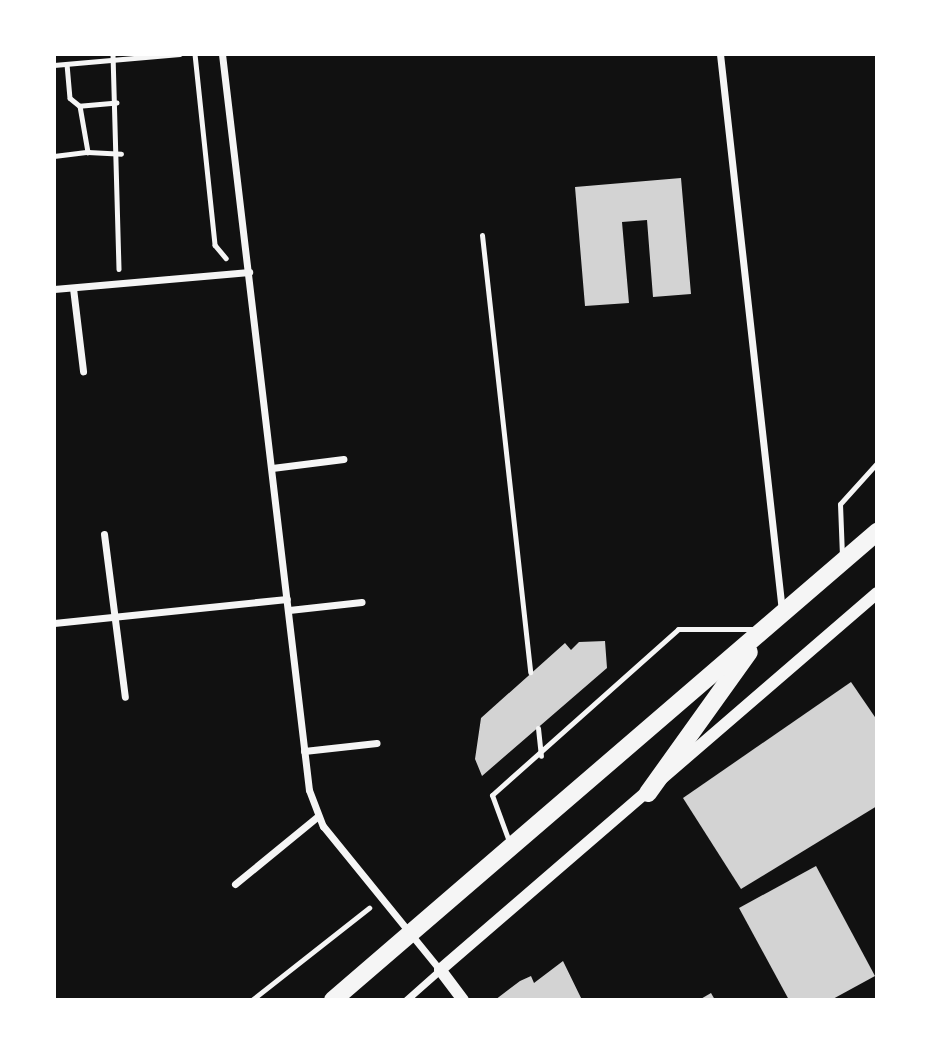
<!DOCTYPE html>
<style>
body{margin:0}
#map{position:relative;width:931px;height:1054px;overflow:hidden;background:#111;font-family:Bitter,serif}
div>[style]{position:absolute}
.building>*{inset:0;background:#d3d3d3}
.path>*{height:4.5px;margin:-2.25px;padding:0 2.25px;transform-origin:2.25px;border-radius:2.25px;background:#f5f5f5}
.service>*{height:5px;margin:-2.5px;padding:0 2.5px;transform-origin:2.5px;border-radius:2.5px;background:#f5f5f5}
.minor>*{height:7px;margin:-3.5px;padding:0 3.5px;transform-origin:3.5px;border-radius:3.5px;background:#f5f5f5}
.tertiary>*{height:12px;margin:-6px;padding:0 6px;transform-origin:6px;border-radius:6px;background:#f5f5f5}
.primary>*{height:18px;margin:-9px;padding:0 9px;transform-origin:9px;border-radius:9px;background:#f5f5f5}
span{translate:-50% -50%;white-space:nowrap;text-align:center;line-height:1.15;-webkit-text-stroke:5px #fff;paint-order:stroke}
.frame{position:absolute;inset:0;border:56px solid #fff;pointer-events:none}
</style>
<div id="map">
<div class="building">
<div style="clip-path:polygon(681px 178px,691px 294px,653px 297px,647px 220px,622px 222px,629px 303px,585px 306px,575px 187px)"></div>
<div style="clip-path:polygon(605px 641px,607px 668px,482px 776px,475px 759px,481px 718px,565px 643px,571px 650px,579px 642px)"></div>
<div style="clip-path:polygon(851px 682px,877px 720px,877px 806px,741px 889px,683px 798px)"></div>
<div style="clip-path:polygon(816px 866px,875px 976px,831px 1000px,789px 1000px,739px 908px)"></div>
<div style="clip-path:polygon(563px 961px,582px 1000px,495px 1000px,520px 981px,531px 976px,534px 983px)"></div>
<div style="clip-path:polygon(711px 993px,715px 1000px,699px 1000px)"></div>
</div>
<div class="path">
<div style="left:113px;top:54px;width:215px;rotate:88.4deg"></div>
<div style="left:195px;top:54px;width:192px;rotate:84deg"></div>
<div style="left:215px;top:245px;width:17px;rotate:50deg"></div>
<div style="left:67px;top:64px;width:34px;rotate:85deg"></div>
<div style="left:70px;top:98px;width:13px;rotate:39deg"></div>
<div style="left:54px;top:65px;width:126px;rotate:-5deg"></div>
<div style="left:117px;top:103px;width:37px;rotate:175deg"></div>
<div style="left:80px;top:106px;width:47px;rotate:80.1deg"></div>
<div style="left:88px;top:152px;width:33px;rotate:3deg"></div>
<div style="left:54px;top:156px;width:34px;rotate:-7deg"></div>
<div style="left:252px;top:1000px;width:149px;rotate:-38.2deg"></div>
</div>
<div class="service">
<div style="left:482px;top:235px;width:440px;rotate:83.7deg"></div>
<div style="left:842px;top:556px;width:52px;rotate:-92.2deg"></div>
<div style="left:840px;top:504px;width:55px;rotate:-47.9deg"></div>
<div style="left:538px;top:728px;width:28px;rotate:84deg"></div>
<div style="left:510px;top:844px;width:52px;rotate:-110.2deg"></div>
<div style="left:492px;top:795px;width:249px;rotate:-41.7deg"></div>
<div style="left:678px;top:629px;width:77px"></div>
</div>
<div class="minor">
<div style="left:222px;top:54px;width:741px;rotate:83.26deg"></div>
<div style="left:309px;top:790px;width:39px;rotate:69deg"></div>
<div style="left:323px;top:826px;width:186px;rotate:50.9deg"></div>
<div style="left:440px;top:970px;width:45px;rotate:138.6deg"></div>
<div style="left:720px;top:54px;width:560px;rotate:83.65deg"></div>
<div style="left:73px;top:288px;width:84px;rotate:83.1deg"></div>
<div style="left:54px;top:289px;width:196px;rotate:-5deg"></div>
<div style="left:272px;top:468px;width:72px;rotate:-7.2deg"></div>
<div style="left:104px;top:534px;width:164px;rotate:82.7deg"></div>
<div style="left:289px;top:610px;width:73px;rotate:-6.3deg"></div>
<div style="left:54px;top:623px;width:234px;rotate:-5.9deg"></div>
<div style="left:304px;top:751px;width:73px;rotate:-6.3deg"></div>
<div style="left:235px;top:884px;width:107px;rotate:-39.3deg"></div>
</div>
<div class="tertiary">
<div style="left:463px;top:1000px;width:38px;rotate:-127deg"></div>
<div style="left:440px;top:970px;width:577px;rotate:-40.78deg"></div>
</div>
<div class="primary">
<div style="left:648px;top:793px;width:173px;rotate:-54.4deg"></div>
<div style="left:333px;top:1000px;width:718px;rotate:-40.71deg"></div>
</div>
<div class="frame"></div>
</div>
